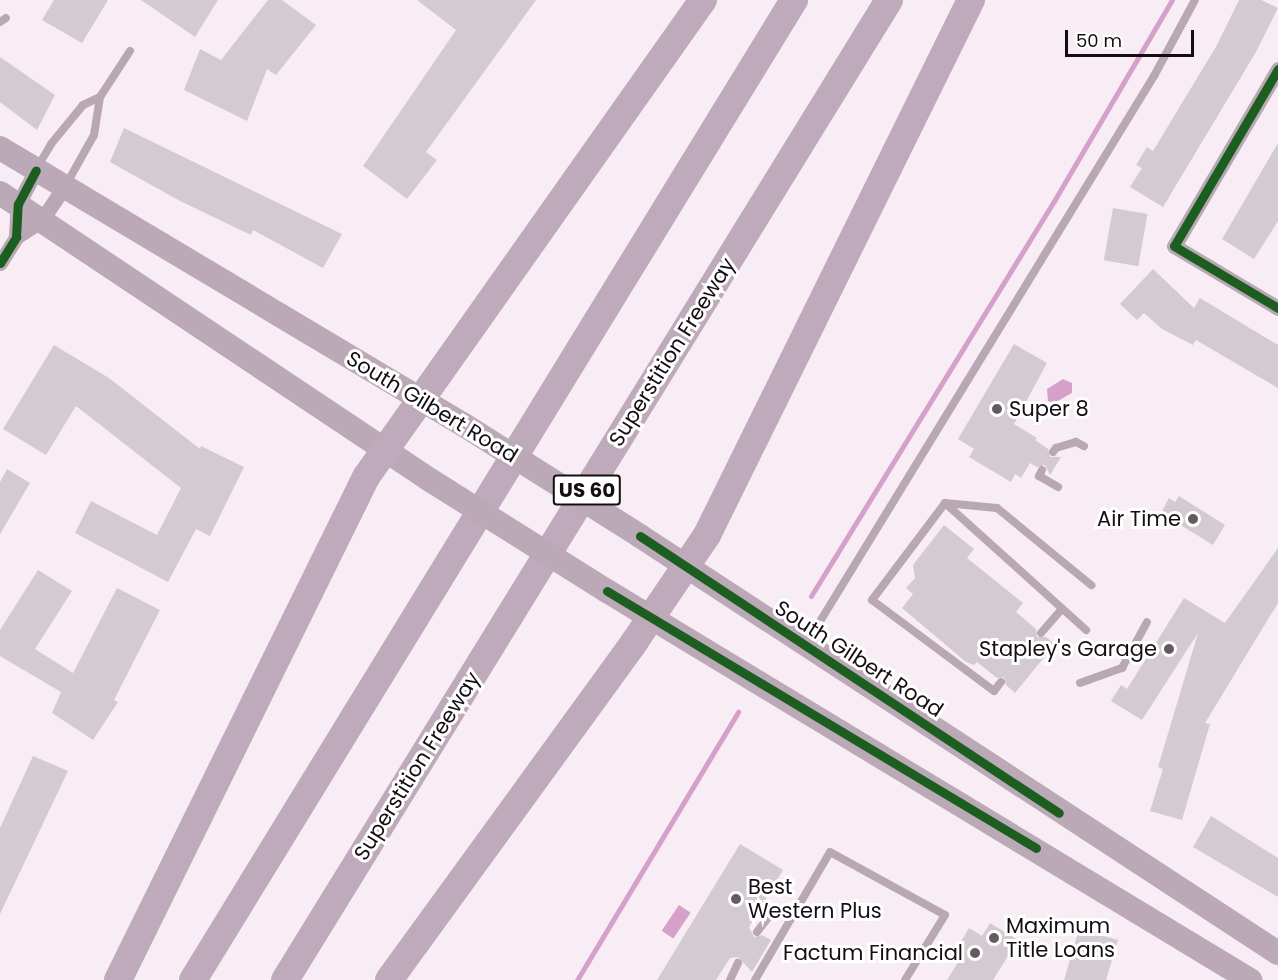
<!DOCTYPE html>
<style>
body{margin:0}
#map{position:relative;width:1278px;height:980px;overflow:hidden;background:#f8edf5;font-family:Poppins,sans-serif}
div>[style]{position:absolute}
.water>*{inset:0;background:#d5a0c9;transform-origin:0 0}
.stream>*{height:5px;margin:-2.5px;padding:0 2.5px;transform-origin:2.5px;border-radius:2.5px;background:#d5a0c9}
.building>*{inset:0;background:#d4cad1;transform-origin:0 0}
.service>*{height:8px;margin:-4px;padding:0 4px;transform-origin:4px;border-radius:4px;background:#b9a8b4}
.minor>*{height:15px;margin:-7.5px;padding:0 7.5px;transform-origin:7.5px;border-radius:7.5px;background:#b9a8b4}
.primary>*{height:24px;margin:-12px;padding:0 12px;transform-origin:12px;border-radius:12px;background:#bca9b7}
.motorway>*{height:28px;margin:-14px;padding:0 14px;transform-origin:14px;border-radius:14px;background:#beaaba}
.primary-bridge>*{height:24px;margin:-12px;padding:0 12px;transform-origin:12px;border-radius:12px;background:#bca9b7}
.cycleway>*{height:9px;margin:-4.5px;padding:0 4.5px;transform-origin:4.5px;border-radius:4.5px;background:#1b5e20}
.dots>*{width:16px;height:16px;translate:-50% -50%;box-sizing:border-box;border:3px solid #fff;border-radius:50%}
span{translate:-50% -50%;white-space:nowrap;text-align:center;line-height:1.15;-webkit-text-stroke:6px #fff;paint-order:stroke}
.shield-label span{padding:2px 4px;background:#fff;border:2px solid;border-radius:4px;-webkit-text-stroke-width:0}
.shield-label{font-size:20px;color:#140d12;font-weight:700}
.street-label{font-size:21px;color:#140d12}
.poi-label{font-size:21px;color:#140d12}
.left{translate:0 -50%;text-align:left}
.right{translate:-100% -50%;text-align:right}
.scale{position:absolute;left:1065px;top:30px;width:129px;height:27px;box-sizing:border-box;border:3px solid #140d12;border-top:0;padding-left:8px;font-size:18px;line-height:21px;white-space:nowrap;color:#140d12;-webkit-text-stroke:4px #fff;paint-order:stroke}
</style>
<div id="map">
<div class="water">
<div style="clip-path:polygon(1063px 379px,1072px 383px,1072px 393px,1054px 403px,1048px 401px,1047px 389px)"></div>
<div style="left:679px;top:905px;width:14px;height:31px;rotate:34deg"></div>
</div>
<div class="stream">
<div style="left:811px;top:596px;width:464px;rotate:-58.4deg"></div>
<div style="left:1054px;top:201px;width:233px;rotate:-59.6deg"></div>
<div style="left:577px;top:980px;width:313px;rotate:-59deg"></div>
</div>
<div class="building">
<div style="clip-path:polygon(54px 0,108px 0,82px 43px,42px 20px)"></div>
<div style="clip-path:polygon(141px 0,218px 0,195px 37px)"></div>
<div style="clip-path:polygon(268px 0,282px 0,316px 25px,276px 75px,267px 69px,247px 121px,184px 90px,200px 49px,221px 60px)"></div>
<div style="clip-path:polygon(417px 0,536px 0,426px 152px,437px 160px,407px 199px,363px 166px,456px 30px)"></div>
<div style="clip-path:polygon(1239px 0,1261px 0,1278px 8px,1256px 52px,1163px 207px,1130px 187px,1142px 168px,1136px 165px,1147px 147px,1153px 151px,1217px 45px)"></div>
<div style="clip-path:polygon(0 57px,55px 95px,37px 130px,0 102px)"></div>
<div style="clip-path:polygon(124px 128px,342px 234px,323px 268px,253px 230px,251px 235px,180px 201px,110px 162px)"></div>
<div style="clip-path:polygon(1278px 143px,1278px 221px,1254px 259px,1222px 239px)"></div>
<div style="left:1113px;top:208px;width:35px;height:53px;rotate:10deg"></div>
<div style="clip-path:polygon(1153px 269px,1194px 308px,1200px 298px,1278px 345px,1278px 388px,1196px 340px,1193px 345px,1162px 329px,1144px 313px,1137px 320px,1120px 304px)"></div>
<div style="clip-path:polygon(1014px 344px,1047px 363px,1014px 424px,1037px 438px,1035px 440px,1048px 449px,1050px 457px,1061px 457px,1050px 475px,1045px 465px,1037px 467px,1030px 463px,1021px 478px,1015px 474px,1011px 482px,969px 457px,974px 449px,958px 439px)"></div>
<div style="clip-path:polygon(54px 345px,109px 378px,200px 449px,201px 446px,244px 467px,210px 536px,196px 529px,168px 582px,75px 533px,91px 501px,157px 535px,181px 488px,76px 406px,46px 455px,3px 429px)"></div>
<div style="clip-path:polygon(7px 469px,30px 483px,0 534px,0 482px)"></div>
<div style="clip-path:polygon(1179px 496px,1225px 525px,1213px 545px,1161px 513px,1169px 498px,1175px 502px)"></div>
<div style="clip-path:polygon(944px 525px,974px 549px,967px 558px,1023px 603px,1016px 612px,1036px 629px,1037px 637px,1046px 637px,1055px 644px,1015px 693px,1006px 685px,1004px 677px,997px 678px,977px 662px,974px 665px,966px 662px,902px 608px,913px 594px,906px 588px,915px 578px,913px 565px)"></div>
<div style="clip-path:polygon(1278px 548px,1278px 603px,1205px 723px,1210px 724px,1182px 820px,1150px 811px,1163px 769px,1158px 767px,1198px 633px,1142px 720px,1111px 701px,1121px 685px,1127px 689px,1184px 598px,1225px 623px)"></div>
<div style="clip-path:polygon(38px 570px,72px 591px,35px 649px,73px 673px,117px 588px,160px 610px,114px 700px,118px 702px,93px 740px,52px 713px,61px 692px,0 656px,0 630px)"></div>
<div style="clip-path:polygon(33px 756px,68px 771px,0 914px,0 828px)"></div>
<div style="clip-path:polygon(1211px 816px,1278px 858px,1278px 897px,1193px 847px)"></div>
<div style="clip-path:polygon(740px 844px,783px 870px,749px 927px,754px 937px,762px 935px,771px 940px,752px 972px,738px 957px,730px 958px,716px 980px,657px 980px)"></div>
<div style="clip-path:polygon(990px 923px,1018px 940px,993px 980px,947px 980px,960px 959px,953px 955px,969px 928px,982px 936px)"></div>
<div style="clip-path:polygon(1079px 929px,1118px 940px,1106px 980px,1064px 980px)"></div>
</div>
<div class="service">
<div style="left:0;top:22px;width:7px;rotate:-34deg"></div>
<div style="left:38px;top:166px;width:26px;rotate:-59deg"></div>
<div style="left:51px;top:144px;width:50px;rotate:-50.6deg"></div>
<div style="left:83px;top:105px;width:19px;rotate:-25deg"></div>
<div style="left:67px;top:183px;width:55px;rotate:-60.6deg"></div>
<div style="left:94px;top:135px;width:38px;rotate:-81deg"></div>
<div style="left:100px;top:97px;width:55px;rotate:-56.9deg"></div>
<div style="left:1053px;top:452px;width:5px;rotate:-53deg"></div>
<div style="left:1056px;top:448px;width:21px;rotate:-17deg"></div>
<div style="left:1076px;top:442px;width:9px;rotate:27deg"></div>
<div style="left:1042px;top:470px;width:7px;rotate:117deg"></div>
<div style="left:1039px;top:476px;width:22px;rotate:30deg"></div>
<div style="left:945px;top:503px;width:190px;rotate:42deg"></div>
<div style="left:1041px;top:633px;width:32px;rotate:-49deg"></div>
<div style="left:808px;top:641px;width:663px;rotate:-58.52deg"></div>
<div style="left:1154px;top:76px;width:86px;rotate:-61.7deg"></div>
<div style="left:1001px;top:682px;width:11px;rotate:128deg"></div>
<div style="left:994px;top:691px;width:152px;rotate:-143.3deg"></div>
<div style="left:872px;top:600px;width:121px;rotate:-53deg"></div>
<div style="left:945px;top:503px;width:52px;rotate:5.5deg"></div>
<div style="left:997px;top:508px;width:122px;rotate:39.3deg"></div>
<div style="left:1080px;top:683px;width:45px;rotate:-19.7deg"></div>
<div style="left:1122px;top:668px;width:52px;rotate:-61.5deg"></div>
<div style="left:757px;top:932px;width:29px;rotate:-52deg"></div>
<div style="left:775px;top:909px;width:20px;rotate:6deg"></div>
<div style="left:730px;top:980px;width:19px;rotate:-65deg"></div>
<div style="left:755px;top:980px;width:148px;rotate:-59.6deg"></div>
<div style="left:830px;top:852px;width:131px;rotate:28.7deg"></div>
<div style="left:945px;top:915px;width:76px;rotate:121.6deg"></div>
</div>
<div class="minor">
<div style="left:1278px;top:69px;width:205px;rotate:120.4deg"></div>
<div style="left:1174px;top:246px;width:121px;rotate:30.8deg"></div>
<div style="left:16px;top:237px;width:33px;rotate:-87deg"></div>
<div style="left:18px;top:204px;width:38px;rotate:-62deg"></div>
<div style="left:0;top:263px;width:31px;rotate:-58deg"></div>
<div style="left:16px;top:237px;width:30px;rotate:-33deg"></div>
<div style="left:41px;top:221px;width:41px;rotate:-55.9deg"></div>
</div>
<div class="primary">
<div style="left:0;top:148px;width:540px;rotate:30.84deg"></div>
<div style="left:0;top:193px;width:517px;rotate:33.72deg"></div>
<div style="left:640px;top:536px;width:762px;rotate:33.17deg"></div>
<div style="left:607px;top:591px;width:752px;rotate:31.17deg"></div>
</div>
<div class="motorway">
<div style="left:118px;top:980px;width:561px;rotate:-63.75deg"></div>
<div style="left:366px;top:477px;width:584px;rotate:-54.76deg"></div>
<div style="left:193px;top:980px;width:1150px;rotate:-58.48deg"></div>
<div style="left:285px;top:980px;width:1151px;rotate:-58.35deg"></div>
<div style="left:389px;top:980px;width:419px;rotate:-54deg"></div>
<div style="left:635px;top:641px;width:128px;rotate:-55.8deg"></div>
<div style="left:707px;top:535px;width:597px;rotate:-63.74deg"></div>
</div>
<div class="primary-bridge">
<div style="left:464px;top:425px;width:208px;rotate:32.2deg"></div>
<div style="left:430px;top:480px;width:209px;rotate:32.1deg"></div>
</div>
<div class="cycleway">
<div style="left:1278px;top:69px;width:205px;rotate:120.4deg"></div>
<div style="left:1174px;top:246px;width:121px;rotate:30.8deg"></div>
<div style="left:0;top:263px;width:31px;rotate:-58deg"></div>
<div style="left:16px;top:237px;width:33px;rotate:-87deg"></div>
<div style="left:18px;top:204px;width:38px;rotate:-62deg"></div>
<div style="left:640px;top:536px;width:502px;rotate:33.47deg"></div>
<div style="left:607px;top:591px;width:500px;rotate:30.92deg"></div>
</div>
<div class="dots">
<div style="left:997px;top:409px;background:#645b61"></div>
<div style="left:1193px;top:519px;background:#645b61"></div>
<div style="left:1169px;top:649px;background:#645b61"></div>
<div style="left:736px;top:899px;background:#645b61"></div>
<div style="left:994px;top:938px;background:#645b61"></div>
<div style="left:975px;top:953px;background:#645b61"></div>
</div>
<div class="shield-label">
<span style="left:587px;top:490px">US 60</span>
</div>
<div class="street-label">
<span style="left:672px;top:352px;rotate:-58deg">Superstition Freeway</span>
<span style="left:432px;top:407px;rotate:31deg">South Gilbert Road</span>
<span style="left:859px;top:659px;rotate:33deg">South Gilbert Road</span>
<span style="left:417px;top:766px;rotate:-58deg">Superstition Freeway</span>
</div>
<div class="poi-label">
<span class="left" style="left:1009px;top:409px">Super 8</span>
<span class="right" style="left:1181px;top:519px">Air Time</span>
<span class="right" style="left:1157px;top:649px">Stapley's Garage</span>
<span class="left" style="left:748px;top:899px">Best<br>Western Plus</span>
<span class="left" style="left:1006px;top:938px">Maximum<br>Title Loans</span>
<span class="right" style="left:963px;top:953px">Factum Financial</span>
</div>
<div class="scale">50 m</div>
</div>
